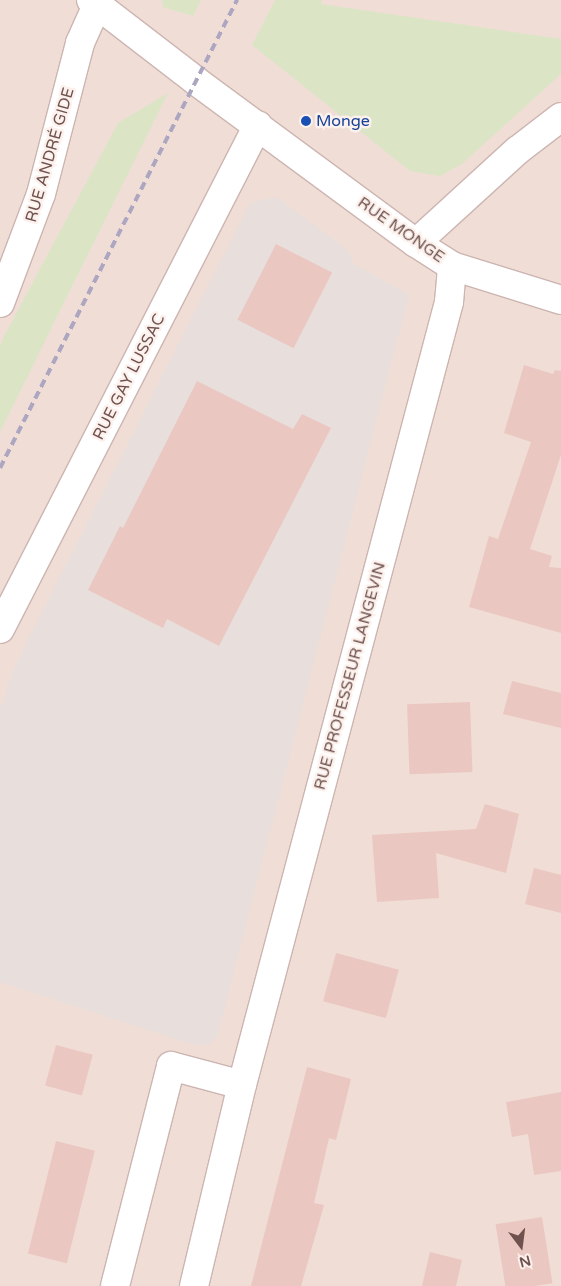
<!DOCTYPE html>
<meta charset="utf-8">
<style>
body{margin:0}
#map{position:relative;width:561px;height:1286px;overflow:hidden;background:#f9ede6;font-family:"Varela Round",sans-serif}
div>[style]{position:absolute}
.residential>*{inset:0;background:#f0ddd5;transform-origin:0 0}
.industrial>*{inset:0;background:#e8dfdc}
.green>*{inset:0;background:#dbe5c6}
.building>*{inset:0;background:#ebc7c1;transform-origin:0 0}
.roads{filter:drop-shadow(1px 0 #ccb5b1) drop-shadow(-1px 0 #ccb5b1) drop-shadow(0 1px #ccb5b1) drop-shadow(0 -1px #ccb5b1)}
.street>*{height:28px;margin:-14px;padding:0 14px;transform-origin:14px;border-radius:14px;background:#fff}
.secondary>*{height:28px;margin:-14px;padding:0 14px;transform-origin:14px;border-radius:14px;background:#fff}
.rail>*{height:4px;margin-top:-2px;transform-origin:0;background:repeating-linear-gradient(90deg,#ada6c1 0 8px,transparent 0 13px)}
.dots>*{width:14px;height:14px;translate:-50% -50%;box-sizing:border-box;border:2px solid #fcf1ec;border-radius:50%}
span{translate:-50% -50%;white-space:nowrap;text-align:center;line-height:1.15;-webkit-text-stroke:5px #fcf1ec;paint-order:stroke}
.transit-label{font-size:16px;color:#164399}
.left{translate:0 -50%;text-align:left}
.street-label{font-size:16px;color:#6f514e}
.north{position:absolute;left:496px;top:1221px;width:50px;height:50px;-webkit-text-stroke:4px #fcf1ec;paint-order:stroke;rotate:165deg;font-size:14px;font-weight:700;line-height:20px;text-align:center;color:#6f514e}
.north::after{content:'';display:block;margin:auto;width:18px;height:22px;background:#6f514e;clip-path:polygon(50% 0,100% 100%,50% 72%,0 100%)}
</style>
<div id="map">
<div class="residential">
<div style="left:0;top:0;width:561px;height:1286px"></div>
</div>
<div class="industrial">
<div style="clip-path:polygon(277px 197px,348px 250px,354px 264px,409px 295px,217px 1037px,210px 1044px,197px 1046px,0 982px,0 710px,12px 673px,27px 641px,250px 203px)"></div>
</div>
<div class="green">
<div style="clip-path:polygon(162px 0,201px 0,193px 16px,163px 7px)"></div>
<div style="clip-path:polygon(275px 0,322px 0,321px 4px,561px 39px,561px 74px,462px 164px,440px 176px,410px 171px,252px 45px)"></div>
<div style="clip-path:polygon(168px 93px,0 432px,0 346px,4px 336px,118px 123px)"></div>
</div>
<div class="building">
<div style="left:276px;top:244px;width:63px;height:85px;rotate:27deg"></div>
<div style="clip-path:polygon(524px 365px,553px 374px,555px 370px,561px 371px,561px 455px,530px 549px,552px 556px,549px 567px,561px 568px,561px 633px,469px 607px,489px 536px,498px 539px,531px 442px,504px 433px)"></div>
<div style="clip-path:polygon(197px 381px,293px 429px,302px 414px,331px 428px,219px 646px,167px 619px,163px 628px,88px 590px,120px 526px,123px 528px)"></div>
<div style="clip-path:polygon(512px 681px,561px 693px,561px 728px,503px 714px)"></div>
<div style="left:470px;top:702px;width:70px;height:63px;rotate:88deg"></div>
<div style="clip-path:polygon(485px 804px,519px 814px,506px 873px,436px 853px,439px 898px,377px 902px,372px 835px,476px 829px)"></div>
<div style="clip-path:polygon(534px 868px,561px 875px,561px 913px,525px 904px)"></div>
<div style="left:336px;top:953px;width:65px;height:50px;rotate:15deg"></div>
<div style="left:56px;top:1045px;width:38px;height:42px;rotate:15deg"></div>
<div style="clip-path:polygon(307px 1067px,351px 1079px,336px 1140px,329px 1138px,314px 1203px,324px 1205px,301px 1286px,251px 1286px)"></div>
<div style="clip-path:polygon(561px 1092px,561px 1171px,534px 1175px,528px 1134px,512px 1137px,506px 1102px)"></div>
<div style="left:56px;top:1141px;width:40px;height:116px;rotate:14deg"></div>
<div style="left:542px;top:1217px;width:67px;height:47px;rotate:81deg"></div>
<div style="clip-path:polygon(430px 1252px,462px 1260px,456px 1286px,422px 1286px)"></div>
</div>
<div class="roads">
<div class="street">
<div style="left:0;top:303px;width:116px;rotate:-69.4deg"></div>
<div style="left:41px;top:194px;width:156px;rotate:-75.5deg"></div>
<div style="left:80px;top:43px;width:42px;rotate:-65.9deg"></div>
<div style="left:0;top:629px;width:566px;rotate:-62.89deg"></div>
<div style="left:115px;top:1286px;width:227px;rotate:-75.7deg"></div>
<div style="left:171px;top:1066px;width:73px;rotate:15deg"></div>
<div style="left:194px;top:1286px;width:207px;rotate:-76.6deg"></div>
<div style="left:242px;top:1085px;width:810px;rotate:-75.19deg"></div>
<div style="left:449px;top:302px;width:36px;rotate:-85deg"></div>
</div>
<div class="secondary">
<div style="left:91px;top:0;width:133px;rotate:37.6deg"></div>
<div style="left:196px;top:81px;width:273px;rotate:36.4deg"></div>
<div style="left:416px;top:243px;width:43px;rotate:32.6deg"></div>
<div style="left:452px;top:266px;width:114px;rotate:17.3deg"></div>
<div style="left:416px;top:243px;width:138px;rotate:-42.4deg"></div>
<div style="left:518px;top:150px;width:54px;rotate:-37.5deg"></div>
</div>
</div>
<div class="rail">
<div style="left:0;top:468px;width:525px;rotate:-63.14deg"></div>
</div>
<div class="dots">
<div style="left:306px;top:121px;background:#1a4fb4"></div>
</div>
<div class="transit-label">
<span class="left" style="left:316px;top:121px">Monge</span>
</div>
<div class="street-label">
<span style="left:50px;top:155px;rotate:-74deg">RUE ANDRÉ GIDE</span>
<span style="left:401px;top:230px;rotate:35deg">RUE MONGE</span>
<span style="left:129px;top:377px;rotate:-63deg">RUE GAY LUSSAC</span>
<span style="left:350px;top:676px;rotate:-75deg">RUE PROFESSEUR LANGEVIN</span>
</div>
<div class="north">N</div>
</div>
